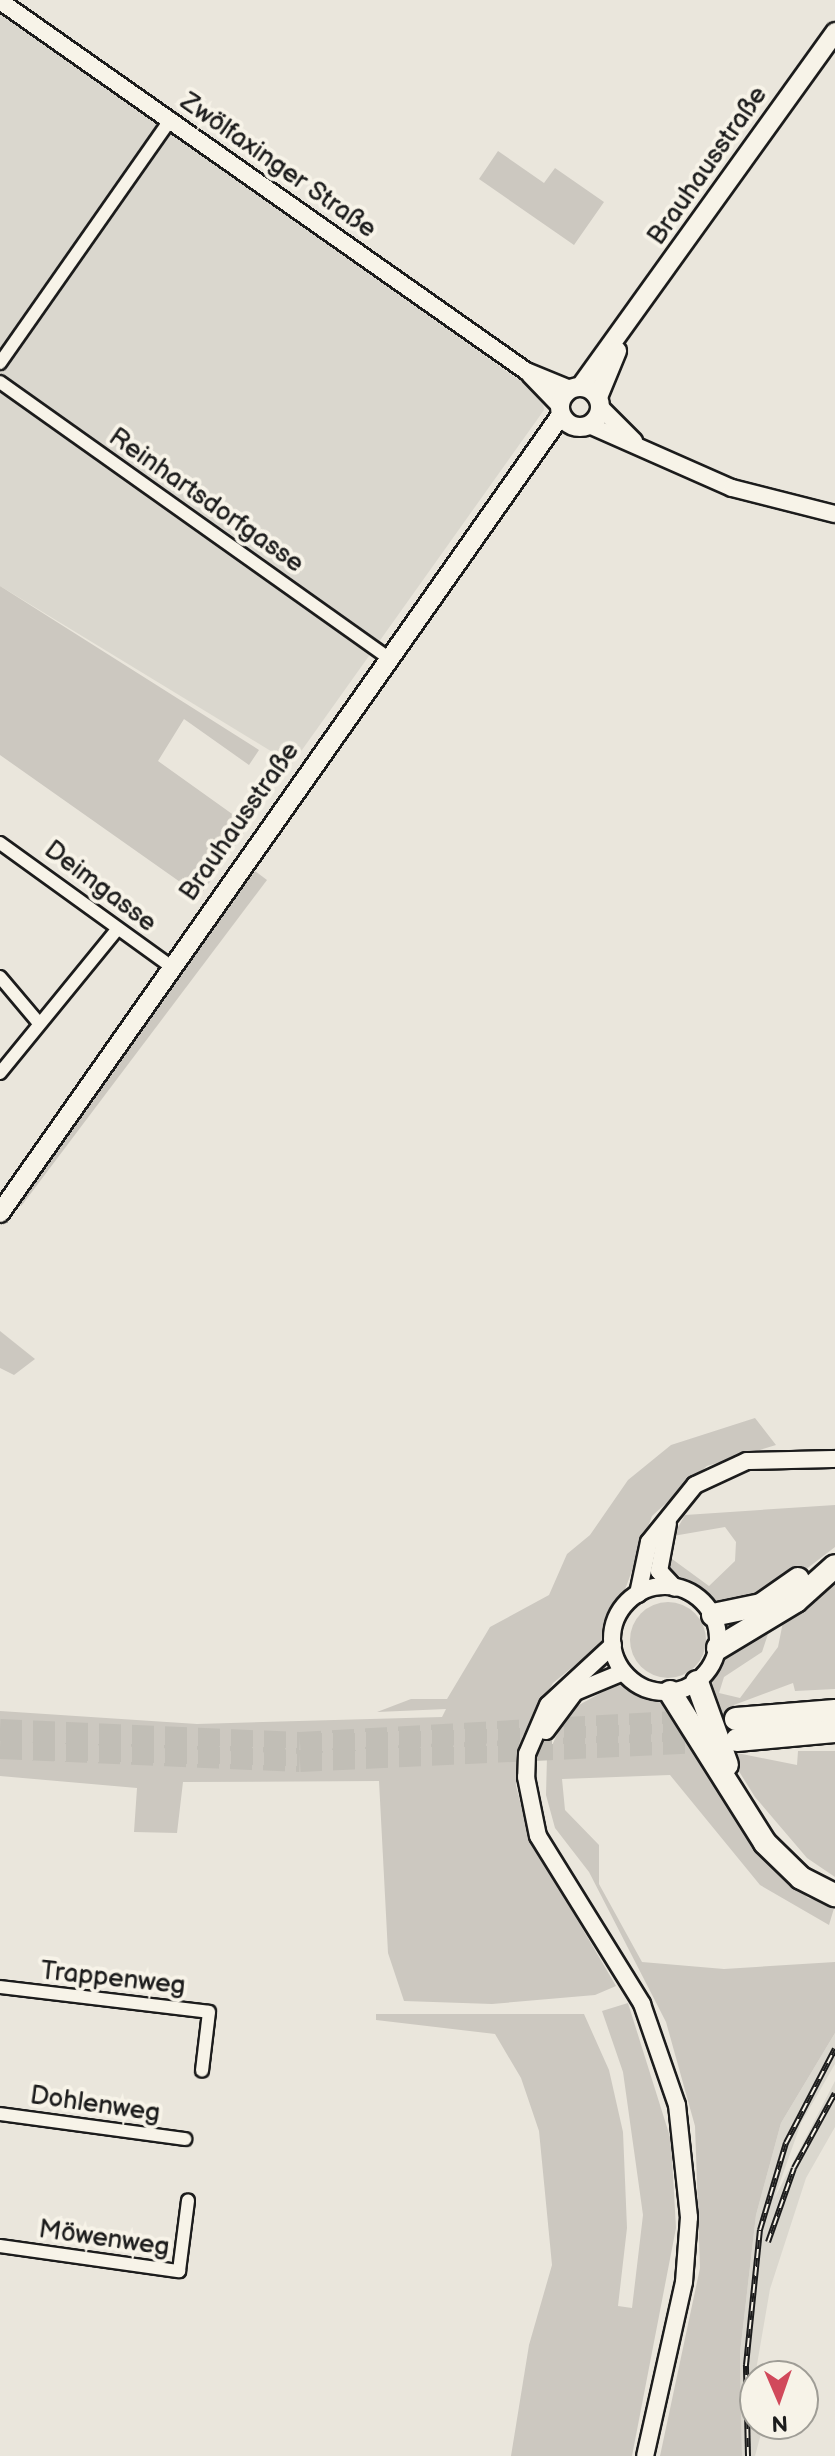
<!DOCTYPE html>
<meta charset="utf-8">
<style>
body{margin:0}
#map{position:relative;width:835px;height:2456px;overflow:hidden;background:#eae6dc;font-family:"Balsamiq Sans",sans-serif}
div>[style]{position:absolute}
.built>*{inset:0;background:#dad7ce}
.green>*{inset:0;background:#ccc8c0;transform-origin:0 0}
.round{border-radius:50%}
.highway-tunnel>*{height:22px;margin-top:-11px;transform-origin:0;background:repeating-linear-gradient(90deg,#c1beb6 0 22px,transparent 0 33px)}
.roads{filter:drop-shadow(2px 0 #1c1c1c) drop-shadow(-2px 0 #1c1c1c) drop-shadow(0 2px #1c1c1c) drop-shadow(0 -2px #1c1c1c)}
.street>*{height:12px;margin:-6px;padding:0 6px;transform-origin:6px;border-radius:6px;background:#f7f3e8}
.secondary>*{height:16px;margin:-8px;padding:0 8px;transform-origin:8px;border-radius:8px;background:#f7f3e8}
.secondary>.ring{margin:-8px;padding:0;box-sizing:content-box;background:none;border:16px solid #f7f3e8;border-radius:50%}
.primary>*{height:18px;margin:-9px;padding:0 9px;transform-origin:9px;border-radius:9px;background:#f7f3e8}
.primary>.ring{margin:-9px;padding:0;box-sizing:content-box;background:none;border:18px solid #f7f3e8;border-radius:50%}
.highway>*{height:22px;margin:-11px;padding:0 11px;transform-origin:11px;border-radius:11px;background:#f7f3e8}
.rail>*{height:6px;margin-top:-3px;transform-origin:0;background:repeating-linear-gradient(90deg,#f7f3e8 0 9px,#1c1c1c 0 18px);box-sizing:border-box;border-block:2px solid #1c1c1c}
span{translate:-50% -50%;white-space:nowrap;text-align:center;line-height:1.15;-webkit-text-stroke:8px #f7f3e8;paint-order:stroke}
.street-label{font-size:26px;color:#1c1c1c}
.north{position:absolute;left:739px;top:2360px;width:80px;height:80px;box-sizing:border-box;background:#f7f3e8;border:2px solid #9f9d96;border-radius:50%;rotate:178deg;font-size:22px;font-weight:700;line-height:32px;text-align:center;color:#1c1c1c}
.north::after{content:'';display:block;margin:auto;width:28px;height:36px;background:#d1495b;clip-path:polygon(50% 0,100% 100%,50% 72%,0 100%)}
</style>
<div id="map">
<div class="built">
<div style="clip-path:polygon(0 13px,542px 396px,544px 410px,292px 764px,0 586px)"></div>
<div style="clip-path:polygon(835px 2033px,835px 2064px,801px 2123px,774px 2199px,835px 2081px,835px 2127px,806px 2178px,770px 2289px,755px 2376px,755px 2424px,762px 2430px,755px 2456px,742px 2456px,740px 2353px,756px 2215px,781px 2123px)"></div>
</div>
<div class="green">
<div style="clip-path:polygon(498px 151px,544px 183px,555px 168px,604px 202px,574px 245px,479px 179px)"></div>
<div style="clip-path:polygon(0 586px,259px 750px,249px 765px,184px 719px,158px 761px,249px 826px,200px 896px,0 755px)"></div>
<div style="left:255px;top:871px;width:15px;height:408px;rotate:37deg"></div>
<div style="clip-path:polygon(0 1331px,35px 1359px,14px 1375px,0 1368px)"></div>
<div style="clip-path:polygon(755px 1418px,776px 1445px,707px 1466px,652px 1516px,607px 1639px,553px 1683px,522px 1737px,516px 1786px,530px 1839px,616px 1986px,595px 1995px,492px 2004px,404px 2001px,388px 1953px,379px 1781px,183px 1782px,177px 1833px,134px 1832px,137px 1788px,0 1776px,0 1711px,197px 1724px,442px 1717px,446px 1709px,377px 1712px,411px 1699px,447px 1699px,490px 1627px,549px 1595px,567px 1554px,590px 1535px,628px 1480px,671px 1445px)"></div>
<div style="clip-path:polygon(835px 1505px,835px 1547px,771px 1596px,718px 1606px,668px 1567px,668px 1556px,709px 1586px,735px 1561px,736px 1542px,725px 1527px,673px 1536px,685px 1515px)"></div>
<div style="clip-path:polygon(835px 1577px,835px 1689px,795px 1691px,793px 1683px,734px 1705px,737px 1753px,797px 1765px,798px 1751px,835px 1751px,835px 1877px,807px 1858px,755px 1797px,730px 1757px,708px 1689px,727px 1655px,768px 1634px,762px 1652px,724px 1677px,719px 1693px,740px 1698px,778px 1647px,783px 1622px)"></div>
<div class="round" style="left:630px;top:1602px;width:76px;height:76px"></div>
<div style="clip-path:polygon(619px 1683px,667px 1702px,762px 1857px,808px 1898px,835px 1905px,829px 1925px,760px 1885px,670px 1775px,562px 1779px,565px 1810px,599px 1845px,599px 1884px,642px 1962px,724px 1969px,835px 1962px,835px 2033px,781px 2123px,756px 2215px,740px 2353px,742px 2456px,660px 2456px,700px 2268px,695px 2126px,666px 2022px,589px 1872px,555px 1828px,546px 1795px,547px 1756px,568px 1711px)"></div>
<div style="clip-path:polygon(628px 2003px,671px 2140px,676px 2228px,632px 2456px,511px 2456px,529px 2345px,552px 2265px,539px 2131px,521px 2078px,495px 2034px,376px 2020px,376px 2014px,584px 2014px,609px 2070px,623px 2132px,627px 2228px,618px 2306px,632px 2308px,643px 2215px,623px 2072px,602px 2011px)"></div>
</div>
<div class="highway-tunnel">
<div style="left:0;top:1730px;width:300px;rotate:2.5deg"></div>
<div style="left:300px;top:1743px;width:437px;rotate:-3.2deg"></div>
<div style="left:0;top:1748px;width:300px;rotate:2.5deg"></div>
<div style="left:300px;top:1761px;width:418px;rotate:-2.7deg"></div>
</div>
<div class="roads">
<div class="street">
<div style="left:0;top:363px;width:298px;rotate:-55deg"></div>
<div style="left:0;top:382px;width:473px;rotate:35.4deg"></div>
<div style="left:0;top:843px;width:212px;rotate:35.8deg"></div>
<div style="left:0;top:977px;width:59px;rotate:49.8deg"></div>
<div style="left:0;top:1073px;width:183px;rotate:-50.8deg"></div>
<div style="left:0;top:1987px;width:210px;rotate:6.8deg"></div>
<div style="left:209px;top:2012px;width:59px;rotate:96.8deg"></div>
<div style="left:0;top:2114px;width:187px;rotate:7.7deg"></div>
<div style="left:0;top:2246px;width:181px;rotate:8deg"></div>
<div style="left:179px;top:2271px;width:71px;rotate:-82.7deg"></div>
</div>
<div class="secondary">
<div style="left:0;top:1px;width:643px;rotate:35.12deg"></div>
<div style="left:526px;top:371px;width:48px;rotate:22.2deg"></div>
<div style="left:530px;top:375px;width:43px;rotate:45.9deg"></div>
<div style="left:601px;top:408px;width:47px;rotate:45deg"></div>
<div style="left:589px;top:425px;width:156px;rotate:23.8deg"></div>
<div style="left:732px;top:488px;width:106px;rotate:14.2deg"></div>
<div style="left:668px;top:1523px;width:49px;rotate:100.6deg"></div>
<div style="left:659px;top:1571px;width:23px;rotate:47deg"></div>
<div class="ring" style="left:612px;top:1586px;width:90px;height:90px"></div>
<div style="left:638px;top:1594px;width:53px;rotate:-78.1deg"></div>
<div style="left:649px;top:1542px;width:73px;rotate:-51.1deg"></div>
<div style="left:695px;top:1485px;width:57px;rotate:-24.8deg"></div>
<div style="left:747px;top:1461px;width:88px;rotate:-1.3deg"></div>
<div style="left:613px;top:1645px;width:88px;rotate:137.3deg"></div>
<div style="left:548px;top:1705px;width:53px;rotate:113.2deg"></div>
<div style="left:527px;top:1754px;width:23px;rotate:92deg"></div>
<div style="left:526px;top:1777px;width:60px;rotate:78.5deg"></div>
<div style="left:538px;top:1836px;width:198px;rotate:58.2deg"></div>
<div style="left:642px;top:2004px;width:107px;rotate:70.9deg"></div>
<div style="left:677px;top:2105px;width:113px;rotate:83.9deg"></div>
<div style="left:689px;top:2217px;width:65px;rotate:94.4deg"></div>
<div style="left:684px;top:2282px;width:178px;rotate:102.6deg"></div>
<div style="left:546px;top:1731px;width:49px;rotate:-53.4deg"></div>
<div style="left:575px;top:1692px;width:52px;rotate:-22.6deg"></div>
</div>
<div class="primary">
<div style="left:581px;top:386px;width:436px;rotate:-54.3deg"></div>
<div class="ring" style="left:560px;top:387px;width:22px;height:22px"></div>
<div style="left:598px;top:397px;width:50px;rotate:-67.6deg"></div>
<div style="left:0;top:1213px;width:975px;rotate:-54.89deg"></div>
</div>
<div class="highway">
<div style="left:713px;top:1615px;width:49px;rotate:-11.8deg"></div>
<div style="left:761px;top:1605px;width:45px;rotate:-35.1deg"></div>
<div style="left:718px;top:1648px;width:91px;rotate:-31.1deg"></div>
<div style="left:796px;top:1601px;width:52px;rotate:-41.9deg"></div>
<div style="left:697px;top:1682px;width:88px;rotate:70.1deg"></div>
<div style="left:670px;top:1692px;width:178px;rotate:57.8deg"></div>
<div style="left:765px;top:1843px;width:50px;rotate:44.2deg"></div>
<div style="left:801px;top:1878px;width:38px;rotate:27deg"></div>
<div style="left:736px;top:1719px;width:99px;rotate:-4.6deg"></div>
<div style="left:737px;top:1740px;width:98px;rotate:-5.2deg"></div>
</div>
</div>
<div class="rail">
<div style="left:768px;top:2242px;width:78px;rotate:-70.6deg"></div>
<div style="left:794px;top:2168px;width:85px;rotate:-61.3deg"></div>
<div style="left:748px;top:2456px;width:91px;rotate:-91.3deg"></div>
<div style="left:746px;top:2365px;width:136px;rotate:-84.1deg"></div>
<div style="left:760px;top:2230px;width:91px;rotate:-73.4deg"></div>
<div style="left:786px;top:2143px;width:106px;rotate:-62.5deg"></div>
</div>
<div class="street-label">
<span style="left:278px;top:166px;rotate:35deg">Zwölfaxinger Straße</span>
<span style="left:708px;top:166px;rotate:-55deg">Brauhausstraße</span>
<span style="left:206px;top:501px;rotate:35deg">Reinhartsdorfgasse</span>
<span style="left:240px;top:822px;rotate:-55deg">Brauhausstraße</span>
<span style="left:100px;top:887px;rotate:37deg">Deimgasse</span>
<span style="left:113px;top:1979px;rotate:6deg">Trappenweg</span>
<span style="left:95px;top:2105px;rotate:8deg">Dohlenweg</span>
<span style="left:104px;top:2239px;rotate:8deg">Möwenweg</span>
</div>
<div class="north">N</div>
</div>
